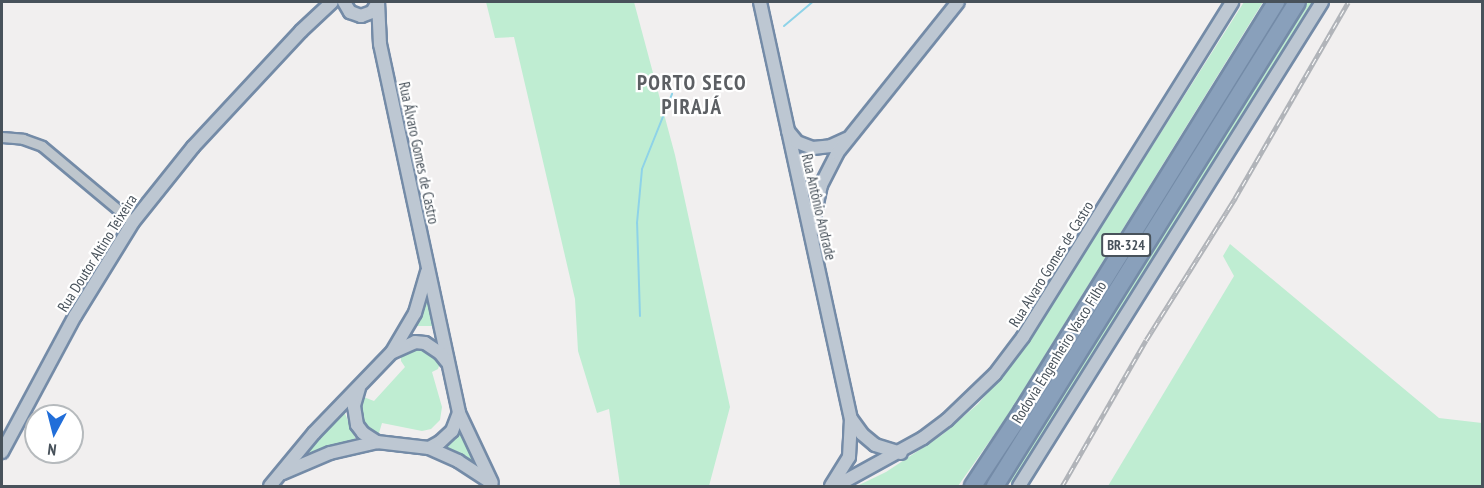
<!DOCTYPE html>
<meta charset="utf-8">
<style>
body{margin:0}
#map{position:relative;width:1484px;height:488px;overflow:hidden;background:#f1efef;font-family:"PT Sans Narrow",sans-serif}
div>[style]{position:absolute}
.green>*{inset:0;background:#bfedd2}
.stream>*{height:2px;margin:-1px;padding:0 1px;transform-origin:1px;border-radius:1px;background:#8ed3e8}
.roads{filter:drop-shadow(2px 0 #748ba7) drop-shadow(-2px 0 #748ba7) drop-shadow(0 2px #748ba7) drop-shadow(0 -2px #748ba7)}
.street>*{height:9px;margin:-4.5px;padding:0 4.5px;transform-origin:4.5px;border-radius:4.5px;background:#bec6cd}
.secondary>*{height:12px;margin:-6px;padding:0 6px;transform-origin:6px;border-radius:6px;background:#bdc7d2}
.highway>*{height:16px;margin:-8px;padding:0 8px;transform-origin:8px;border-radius:8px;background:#89a0bb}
.rail>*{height:4.5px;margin-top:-2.25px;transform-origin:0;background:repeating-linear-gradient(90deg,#fff 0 7px,#b1b4b9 0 14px);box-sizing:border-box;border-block:2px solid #b1b4b9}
span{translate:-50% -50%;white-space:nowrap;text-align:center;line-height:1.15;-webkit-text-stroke:4.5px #fff;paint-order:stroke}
.shield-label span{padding:2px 4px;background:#fff;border:2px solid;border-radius:4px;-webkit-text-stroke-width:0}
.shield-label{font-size:14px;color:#48525b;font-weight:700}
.street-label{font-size:15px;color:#48525b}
.district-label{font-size:21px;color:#5c5f63;font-weight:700;letter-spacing:1.5px}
.frame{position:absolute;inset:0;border:3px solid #48525b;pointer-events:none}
.north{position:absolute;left:24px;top:404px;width:60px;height:60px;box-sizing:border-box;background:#fff;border:2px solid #b6babd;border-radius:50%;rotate:187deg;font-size:16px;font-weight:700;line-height:24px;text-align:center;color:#48525b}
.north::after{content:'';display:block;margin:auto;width:21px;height:27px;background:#216ed9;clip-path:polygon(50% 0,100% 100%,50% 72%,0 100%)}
</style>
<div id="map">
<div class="green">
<div style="clip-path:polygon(486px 2px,634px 2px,675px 155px,730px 407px,709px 486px,620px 485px,609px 409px,597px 413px,578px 351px,575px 299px,514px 37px,495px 38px)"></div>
<div style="clip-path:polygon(1244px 2px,1263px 2px,1008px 415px,958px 486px,857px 486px,886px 472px,942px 435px,978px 404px,1002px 376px,1026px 345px)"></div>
<div style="clip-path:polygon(1308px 2px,1315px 2px,1038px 450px,1012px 486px,1010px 481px)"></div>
<div style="clip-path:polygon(1230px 244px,1439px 418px,1482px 423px,1482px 486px,1108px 486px,1234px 276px,1223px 256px)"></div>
<div style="clip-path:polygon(428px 292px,435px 326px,417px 326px)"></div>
<div style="clip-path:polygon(412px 349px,426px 350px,440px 363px,438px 369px,432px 372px,442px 407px,440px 420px,431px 429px,422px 431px,382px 423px,379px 433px,375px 434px,365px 428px,358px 414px,361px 396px,374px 401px,405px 367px,401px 361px,401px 355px)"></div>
<div style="clip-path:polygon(344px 411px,356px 440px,301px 459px,322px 434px)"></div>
<div style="clip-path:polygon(460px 433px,476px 468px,444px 448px)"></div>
</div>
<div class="stream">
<div style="left:784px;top:26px;width:38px;rotate:-40deg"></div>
<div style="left:640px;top:316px;width:93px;rotate:-91.8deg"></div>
<div style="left:637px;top:223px;width:54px;rotate:-84.7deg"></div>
<div style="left:642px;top:169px;width:81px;rotate:-68.2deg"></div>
</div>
<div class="roads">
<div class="street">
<div style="left:2px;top:137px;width:21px;rotate:5deg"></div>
<div style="left:23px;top:139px;width:20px;rotate:20deg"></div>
<div style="left:42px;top:146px;width:119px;rotate:39.9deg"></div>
</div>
<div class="secondary">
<div style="left:344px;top:2px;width:12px;rotate:59deg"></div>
<div style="left:350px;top:12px;width:12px;rotate:20deg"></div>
<div style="left:361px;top:16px;width:12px;rotate:-20deg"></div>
<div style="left:372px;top:12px;width:12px;rotate:-59deg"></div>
<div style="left:378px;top:2px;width:42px;rotate:87.3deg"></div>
<div style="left:380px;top:44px;width:377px;rotate:77.9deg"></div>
<div style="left:459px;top:413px;width:77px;rotate:64.8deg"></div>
<div style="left:760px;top:2px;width:427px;rotate:77.7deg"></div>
<div style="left:851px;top:419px;width:38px;rotate:93deg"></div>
<div style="left:849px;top:457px;width:34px;rotate:122deg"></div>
<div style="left:788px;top:131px;width:14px;rotate:51deg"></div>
<div style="left:797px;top:142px;width:17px;rotate:21deg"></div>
<div style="left:813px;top:148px;width:18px;rotate:-6deg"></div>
<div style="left:831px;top:146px;width:17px;rotate:-25deg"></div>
<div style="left:811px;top:231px;width:47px;rotate:-77.7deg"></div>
<div style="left:821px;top:185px;width:36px;rotate:-63deg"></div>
<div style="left:837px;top:153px;width:193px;rotate:-51.3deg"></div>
<div style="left:393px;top:352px;width:24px;rotate:-24deg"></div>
<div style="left:415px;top:342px;width:10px;rotate:6deg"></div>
<div style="left:425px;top:343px;width:18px;rotate:34deg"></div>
<div style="left:440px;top:353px;width:11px;rotate:52deg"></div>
<div style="left:359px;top:388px;width:19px;rotate:106deg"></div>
<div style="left:354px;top:406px;width:19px;rotate:81deg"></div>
<div style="left:357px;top:425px;width:10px;rotate:53deg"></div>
<div style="left:363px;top:433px;width:17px;rotate:33deg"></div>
<div style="left:852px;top:420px;width:17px;rotate:54deg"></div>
<div style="left:862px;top:434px;width:17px;rotate:40deg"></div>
<div style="left:875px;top:445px;width:27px;rotate:17deg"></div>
<div style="left:429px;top:448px;width:13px;rotate:-29deg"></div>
<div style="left:440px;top:442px;width:16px;rotate:-43deg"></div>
<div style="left:452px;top:431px;width:19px;rotate:-69deg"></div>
<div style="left:2px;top:452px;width:154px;rotate:-61.8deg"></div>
<div style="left:75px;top:316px;width:110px;rotate:-58.3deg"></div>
<div style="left:133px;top:222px;width:96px;rotate:-51.3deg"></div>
<div style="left:193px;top:147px;width:158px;rotate:-47deg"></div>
<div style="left:301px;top:31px;width:42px;rotate:-43.1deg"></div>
<div style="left:283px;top:473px;width:51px;rotate:-23.1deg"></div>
<div style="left:330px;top:453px;width:48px;rotate:-13.2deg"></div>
<div style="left:377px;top:442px;width:52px;rotate:6.6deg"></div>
<div style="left:429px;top:448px;width:32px;rotate:24deg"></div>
<div style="left:458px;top:461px;width:38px;rotate:33deg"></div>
<div style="left:270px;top:486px;width:69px;rotate:-50.3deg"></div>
<div style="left:314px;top:433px;width:112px;rotate:-46.1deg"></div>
<div style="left:392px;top:352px;width:45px;rotate:-59.5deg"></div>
<div style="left:415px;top:313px;width:43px;rotate:-73.7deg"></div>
<div style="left:836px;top:486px;width:99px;rotate:-28.9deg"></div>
<div style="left:923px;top:438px;width:30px;rotate:-37deg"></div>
<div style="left:947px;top:420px;width:66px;rotate:-43.8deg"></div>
<div style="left:995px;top:374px;width:46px;rotate:-52.9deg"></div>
<div style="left:1023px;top:337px;width:395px;rotate:-58deg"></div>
<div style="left:1019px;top:486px;width:571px;rotate:-57.95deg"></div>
</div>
<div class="highway">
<div style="left:973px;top:486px;width:89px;rotate:-56.5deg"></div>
<div style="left:1022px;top:412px;width:482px;rotate:-58.2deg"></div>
<div style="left:995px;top:486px;width:570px;rotate:-58.04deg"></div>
</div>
</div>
<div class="rail">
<div style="left:1062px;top:486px;width:168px;rotate:-60.1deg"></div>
<div style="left:1146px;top:340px;width:168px;rotate:-57.9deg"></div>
<div style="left:1235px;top:198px;width:226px;rotate:-60deg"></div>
</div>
<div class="shield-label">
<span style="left:1126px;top:245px">BR-324</span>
</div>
<div class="street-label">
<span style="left:419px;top:153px;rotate:78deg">Rua Álvaro Gomes de Castro</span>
<span style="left:819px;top:207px;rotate:77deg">Rua Antônio Andrade</span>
<span style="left:97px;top:253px;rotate:-58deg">Rua Doutor Altino Teixeira</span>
<span style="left:1051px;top:264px;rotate:-58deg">Rua Alvaro Gomes de Castro</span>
<span style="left:1059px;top:352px;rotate:-58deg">Rodovia Engenheiro Vasco Filho</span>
</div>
<div class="district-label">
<span style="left:692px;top:95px">PORTO SECO<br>PIRAJÁ</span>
</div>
<div class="frame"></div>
<div class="north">N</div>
</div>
